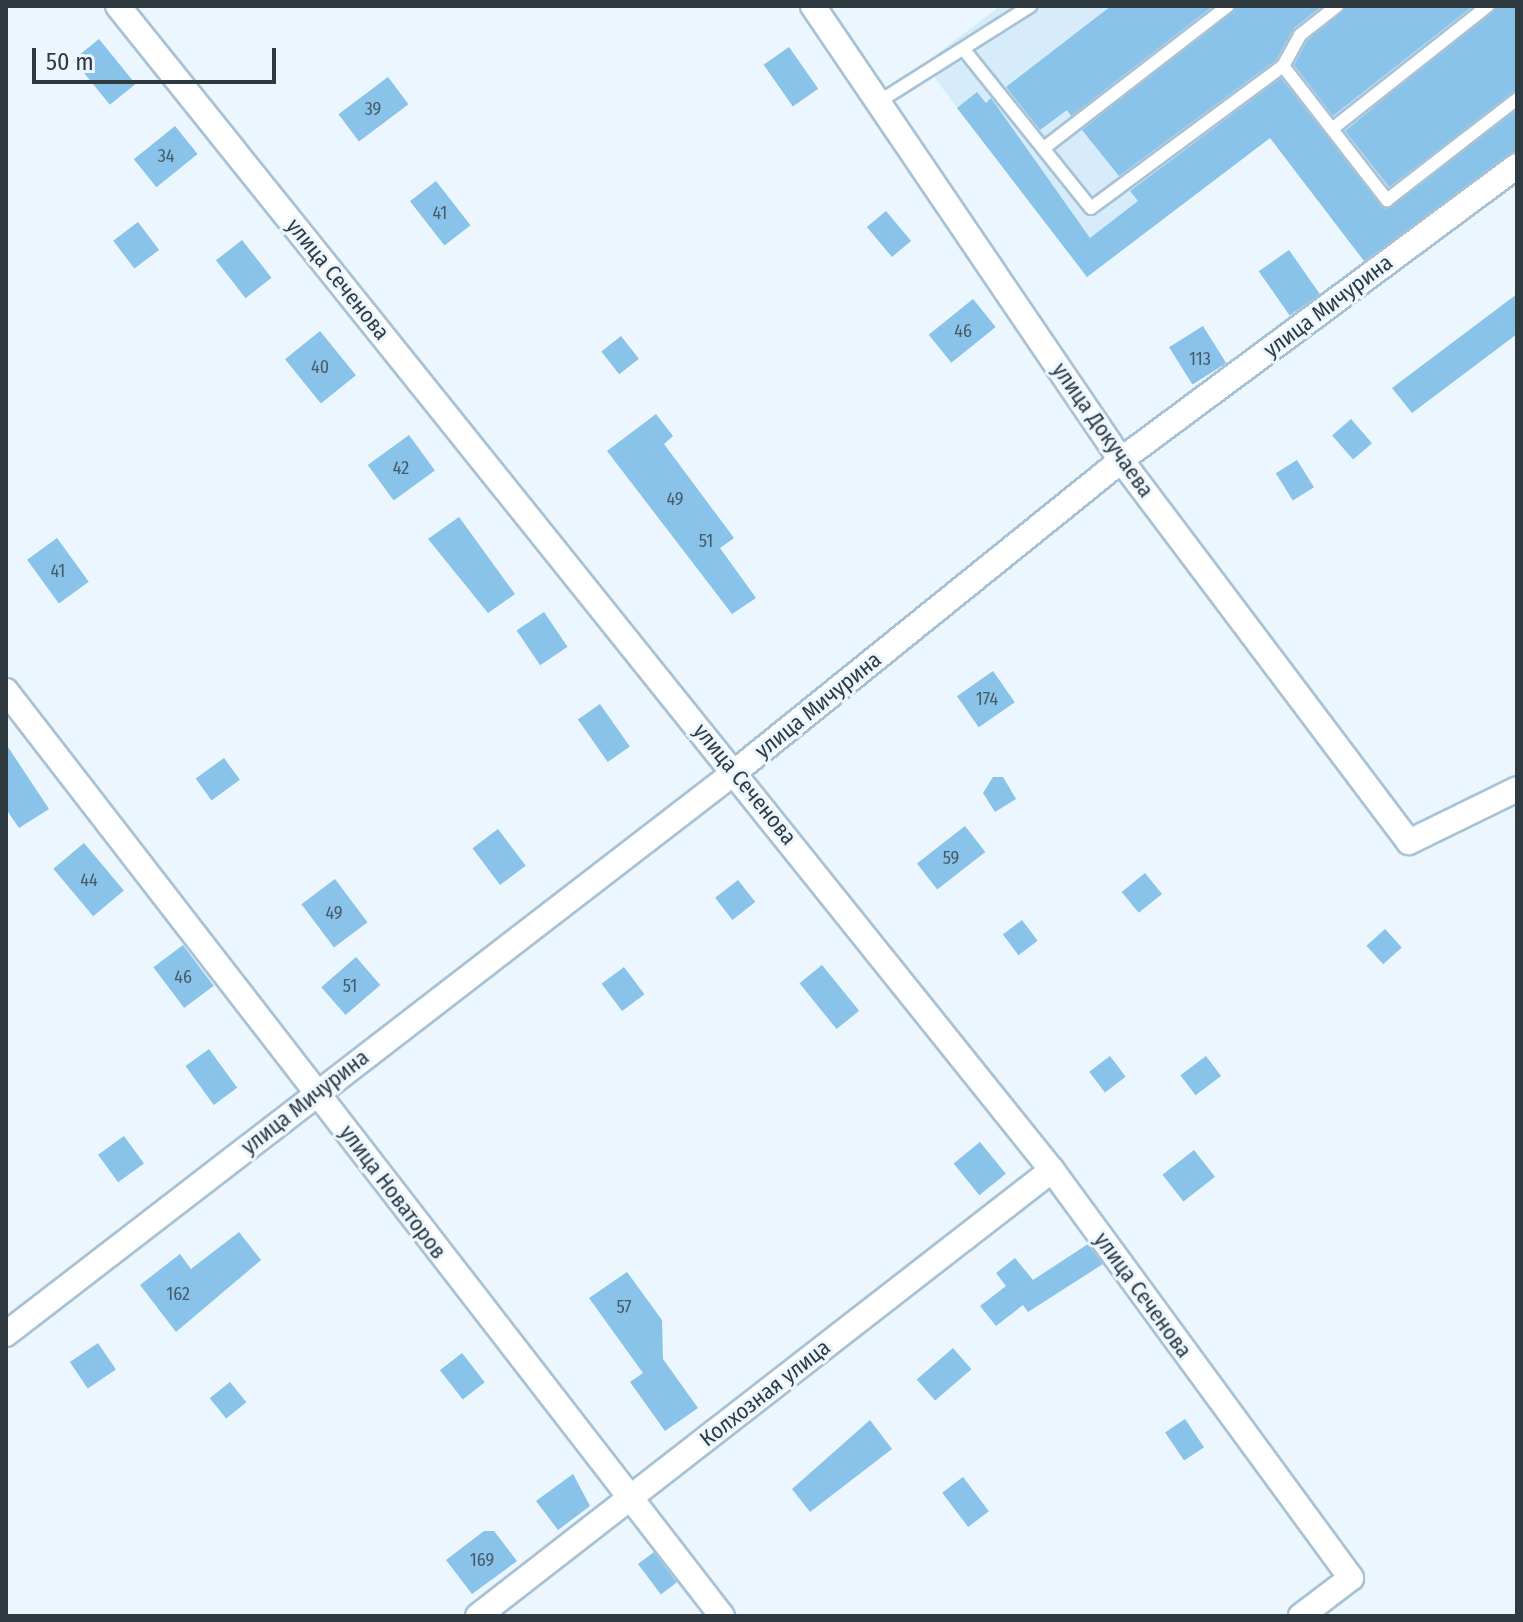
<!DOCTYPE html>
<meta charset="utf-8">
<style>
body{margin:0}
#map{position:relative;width:1523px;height:1622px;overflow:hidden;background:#ebf6fe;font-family:"Fira Sans Condensed",sans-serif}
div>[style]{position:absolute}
.built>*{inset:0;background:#d7ecfa}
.building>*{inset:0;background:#8ac3e9;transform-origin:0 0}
.roads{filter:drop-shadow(2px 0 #a8c2d5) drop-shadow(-2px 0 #a8c2d5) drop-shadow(0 2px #a8c2d5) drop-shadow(0 -2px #a8c2d5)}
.lane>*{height:12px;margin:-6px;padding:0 6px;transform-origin:6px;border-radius:6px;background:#fff}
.street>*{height:24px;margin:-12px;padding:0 12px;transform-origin:12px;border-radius:12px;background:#fff}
span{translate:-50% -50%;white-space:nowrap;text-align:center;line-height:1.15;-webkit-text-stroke:6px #ebf6fe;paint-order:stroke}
.number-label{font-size:18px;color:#455c6a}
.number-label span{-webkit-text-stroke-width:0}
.street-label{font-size:22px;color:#2e3940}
.frame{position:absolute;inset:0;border:8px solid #2e3940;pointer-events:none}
.scale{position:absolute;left:32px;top:48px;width:244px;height:36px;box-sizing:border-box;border:4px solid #2e3940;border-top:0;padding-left:10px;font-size:24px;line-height:28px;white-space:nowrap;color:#2e3940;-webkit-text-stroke:6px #ebf6fe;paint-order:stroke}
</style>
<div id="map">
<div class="built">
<div style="clip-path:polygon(1000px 6px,1517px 6px,1517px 158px,1371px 269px,1270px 138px,1087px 277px,924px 64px)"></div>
</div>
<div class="building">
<div style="clip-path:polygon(1111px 6px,1213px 6px,1071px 116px,1067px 110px,1040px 130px,1006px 87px)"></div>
<div style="clip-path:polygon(1237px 6px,1322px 6px,1294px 28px,1276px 60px,1119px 176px,1082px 130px)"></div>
<div style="clip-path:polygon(1346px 6px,1473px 6px,1333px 116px,1294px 65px,1307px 41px)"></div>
<div style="clip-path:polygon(1497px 6px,1517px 6px,1517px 90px,1389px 187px,1345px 131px)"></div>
<div style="left:99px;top:39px;width:58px;height:33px;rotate:51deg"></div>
<div style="left:789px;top:47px;width:51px;height:31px;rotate:55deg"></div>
<div style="left:388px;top:77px;width:34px;height:62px;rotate:53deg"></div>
<div style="clip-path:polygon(1281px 78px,1384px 209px,1517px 110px,1517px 151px,1364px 261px,1270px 138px,1087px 277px,957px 108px,977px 92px,986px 103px,991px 98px,1090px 238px,1138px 201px,1130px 191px)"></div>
<div style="left:175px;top:126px;width:36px;height:53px;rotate:51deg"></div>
<div style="left:436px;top:181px;width:56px;height:33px;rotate:52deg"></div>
<div style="left:886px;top:211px;width:39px;height:25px;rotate:50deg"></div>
<div style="left:138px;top:222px;width:35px;height:31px;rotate:53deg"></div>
<div style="left:242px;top:240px;width:48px;height:33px;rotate:52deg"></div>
<div style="left:1289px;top:250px;width:54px;height:37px;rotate:55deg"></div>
<div style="clip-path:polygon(1517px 294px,1517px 334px,1412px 413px,1392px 388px)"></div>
<div style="left:973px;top:299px;width:36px;height:57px;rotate:51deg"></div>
<div style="left:1203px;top:326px;width:44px;height:40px;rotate:58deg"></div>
<div style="left:320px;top:331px;width:57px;height:45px;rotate:51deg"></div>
<div style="left:621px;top:336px;width:29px;height:25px;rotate:52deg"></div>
<div style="clip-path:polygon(656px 414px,673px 436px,664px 444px,734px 538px,720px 548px,756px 598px,732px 614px,607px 451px)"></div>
<div style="left:1351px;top:419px;width:32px;height:25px;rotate:49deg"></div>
<div style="left:409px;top:435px;width:44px;height:51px;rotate:54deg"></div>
<div style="left:1297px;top:460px;width:32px;height:25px;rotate:58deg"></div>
<div style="clip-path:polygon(459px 517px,515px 594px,488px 613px,428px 539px)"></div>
<div style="left:57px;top:538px;width:54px;height:37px;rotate:54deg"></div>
<div style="left:544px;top:612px;width:42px;height:33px;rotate:56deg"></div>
<div style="left:993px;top:671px;width:38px;height:44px;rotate:55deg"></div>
<div style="left:600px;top:704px;width:52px;height:27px;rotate:55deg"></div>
<div style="clip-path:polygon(6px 744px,49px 809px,19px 828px,6px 809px)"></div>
<div style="left:224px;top:758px;width:27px;height:35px;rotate:54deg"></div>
<div style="clip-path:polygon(993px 777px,1003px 777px,1016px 799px,995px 812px,983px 793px)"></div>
<div style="left:965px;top:826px;width:33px;height:61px;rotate:52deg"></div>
<div style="left:498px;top:829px;width:46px;height:32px;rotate:53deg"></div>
<div style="left:84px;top:843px;width:62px;height:40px;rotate:50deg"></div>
<div style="left:1145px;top:873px;width:27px;height:30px;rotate:51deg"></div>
<div style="left:335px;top:879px;width:54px;height:42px;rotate:53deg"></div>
<div style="left:738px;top:880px;width:28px;height:29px;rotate:52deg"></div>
<div style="left:1022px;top:920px;width:26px;height:24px;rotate:53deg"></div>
<div style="left:1385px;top:929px;width:25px;height:25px;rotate:48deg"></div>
<div style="left:183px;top:945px;width:51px;height:37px;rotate:53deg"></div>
<div style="left:356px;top:957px;width:37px;height:46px;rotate:49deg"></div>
<div style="left:822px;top:965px;width:59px;height:29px;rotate:51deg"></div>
<div style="left:624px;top:967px;width:34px;height:28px;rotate:53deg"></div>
<div style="left:209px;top:1049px;width:48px;height:29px;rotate:54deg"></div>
<div style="left:1110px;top:1056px;width:26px;height:26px;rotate:53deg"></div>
<div style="left:1206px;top:1056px;width:25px;height:32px;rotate:53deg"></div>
<div style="left:124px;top:1136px;width:34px;height:32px;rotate:54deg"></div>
<div style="left:980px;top:1142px;width:41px;height:34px;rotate:51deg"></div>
<div style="left:1194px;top:1150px;width:34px;height:40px;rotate:52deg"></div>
<div style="clip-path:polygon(239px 1232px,261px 1260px,176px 1332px,140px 1285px,180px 1254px,191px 1269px)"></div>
<div style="clip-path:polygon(1088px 1244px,1103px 1264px,1028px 1312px,1023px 1305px,996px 1326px,980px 1306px,1006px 1286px,996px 1273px,1015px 1258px,1033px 1280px)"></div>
<div style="clip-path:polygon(627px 1272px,662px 1320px,663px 1359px,698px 1408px,665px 1431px,630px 1382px,643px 1373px,589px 1298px)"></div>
<div style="left:98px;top:1343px;width:32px;height:34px;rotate:56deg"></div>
<div style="left:953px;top:1348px;width:28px;height:48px;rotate:49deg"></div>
<div style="left:462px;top:1353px;width:37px;height:28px;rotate:52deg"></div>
<div style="left:230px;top:1382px;width:26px;height:26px;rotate:51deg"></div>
<div style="left:1185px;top:1419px;width:34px;height:24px;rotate:56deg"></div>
<div style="clip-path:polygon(870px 1420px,892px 1449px,810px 1512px,792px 1489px)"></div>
<div style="clip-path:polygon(573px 1474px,590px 1506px,558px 1530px,536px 1501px)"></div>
<div style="left:963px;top:1477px;width:43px;height:26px;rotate:53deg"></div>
<div style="clip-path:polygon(484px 1531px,494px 1531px,517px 1561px,472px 1594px,446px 1560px)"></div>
<div style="left:654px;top:1552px;width:38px;height:20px;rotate:53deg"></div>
</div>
<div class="roads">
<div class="lane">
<div style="left:965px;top:51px;width:201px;rotate:51.3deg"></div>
<div style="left:1091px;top:208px;width:239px;rotate:-36.5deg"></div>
<div style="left:1283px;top:66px;width:170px;rotate:52.2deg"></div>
<div style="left:1387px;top:200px;width:165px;rotate:-37.8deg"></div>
<div style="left:1283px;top:66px;width:35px;rotate:-61deg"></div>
<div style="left:1300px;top:35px;width:47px;rotate:-38.1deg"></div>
<div style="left:880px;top:101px;width:178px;rotate:-32.3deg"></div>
<div style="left:1332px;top:129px;width:199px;rotate:-38.3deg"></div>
<div style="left:1044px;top:148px;width:232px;rotate:-37.7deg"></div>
</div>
<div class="street">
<div style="left:118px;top:6px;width:1492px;rotate:51.26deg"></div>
<div style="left:1052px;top:1170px;width:506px;rotate:53.76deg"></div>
<div style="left:1351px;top:1578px;width:63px;rotate:142.8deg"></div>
<div style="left:813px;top:6px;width:549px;rotate:55.85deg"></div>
<div style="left:1121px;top:460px;width:478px;rotate:53deg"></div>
<div style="left:1409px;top:842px;width:120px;rotate:-26.1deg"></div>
<div style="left:6px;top:691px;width:1170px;rotate:52.26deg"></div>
<div style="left:6px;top:1334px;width:920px;rotate:-37.63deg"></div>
<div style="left:735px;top:772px;width:496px;rotate:-38.9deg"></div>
<div style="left:1121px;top:460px;width:493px;rotate:-36.6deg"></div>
<div style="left:478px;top:1616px;width:727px;rotate:-37.85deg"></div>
</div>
</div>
<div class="number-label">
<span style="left:373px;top:109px">39</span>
<span style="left:166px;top:156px">34</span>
<span style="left:440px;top:213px">41</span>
<span style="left:963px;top:331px">46</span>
<span style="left:1200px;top:359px">113</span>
<span style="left:320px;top:367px">40</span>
<span style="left:401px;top:468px">42</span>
<span style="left:675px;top:499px">49</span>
<span style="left:706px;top:541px">51</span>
<span style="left:58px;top:571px">41</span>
<span style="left:987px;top:699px">174</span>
<span style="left:951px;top:858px">59</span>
<span style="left:89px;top:880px">44</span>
<span style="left:334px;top:913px">49</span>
<span style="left:183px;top:977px">46</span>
<span style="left:350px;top:986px">51</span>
<span style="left:178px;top:1294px">162</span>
<span style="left:624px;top:1307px">57</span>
<span style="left:482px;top:1560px">169</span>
</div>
<div class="street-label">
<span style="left:338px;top:279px;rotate:51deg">улица Сеченова</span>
<span style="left:1328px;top:306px;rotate:-37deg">улица Мичурина</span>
<span style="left:1103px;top:430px;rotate:55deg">улица Докучаева</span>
<span style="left:818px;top:705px;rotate:-39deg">улица Мичурина</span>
<span style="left:745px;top:784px;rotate:51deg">улица Сеченова</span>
<span style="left:305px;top:1102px;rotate:-38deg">улица Мичурина</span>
<span style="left:393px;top:1192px;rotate:53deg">улица Новаторов</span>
<span style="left:1143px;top:1295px;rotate:54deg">улица Сеченова</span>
<span style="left:765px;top:1393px;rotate:-38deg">Колхозная улица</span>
</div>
<div class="frame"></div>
<div class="scale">50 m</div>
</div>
